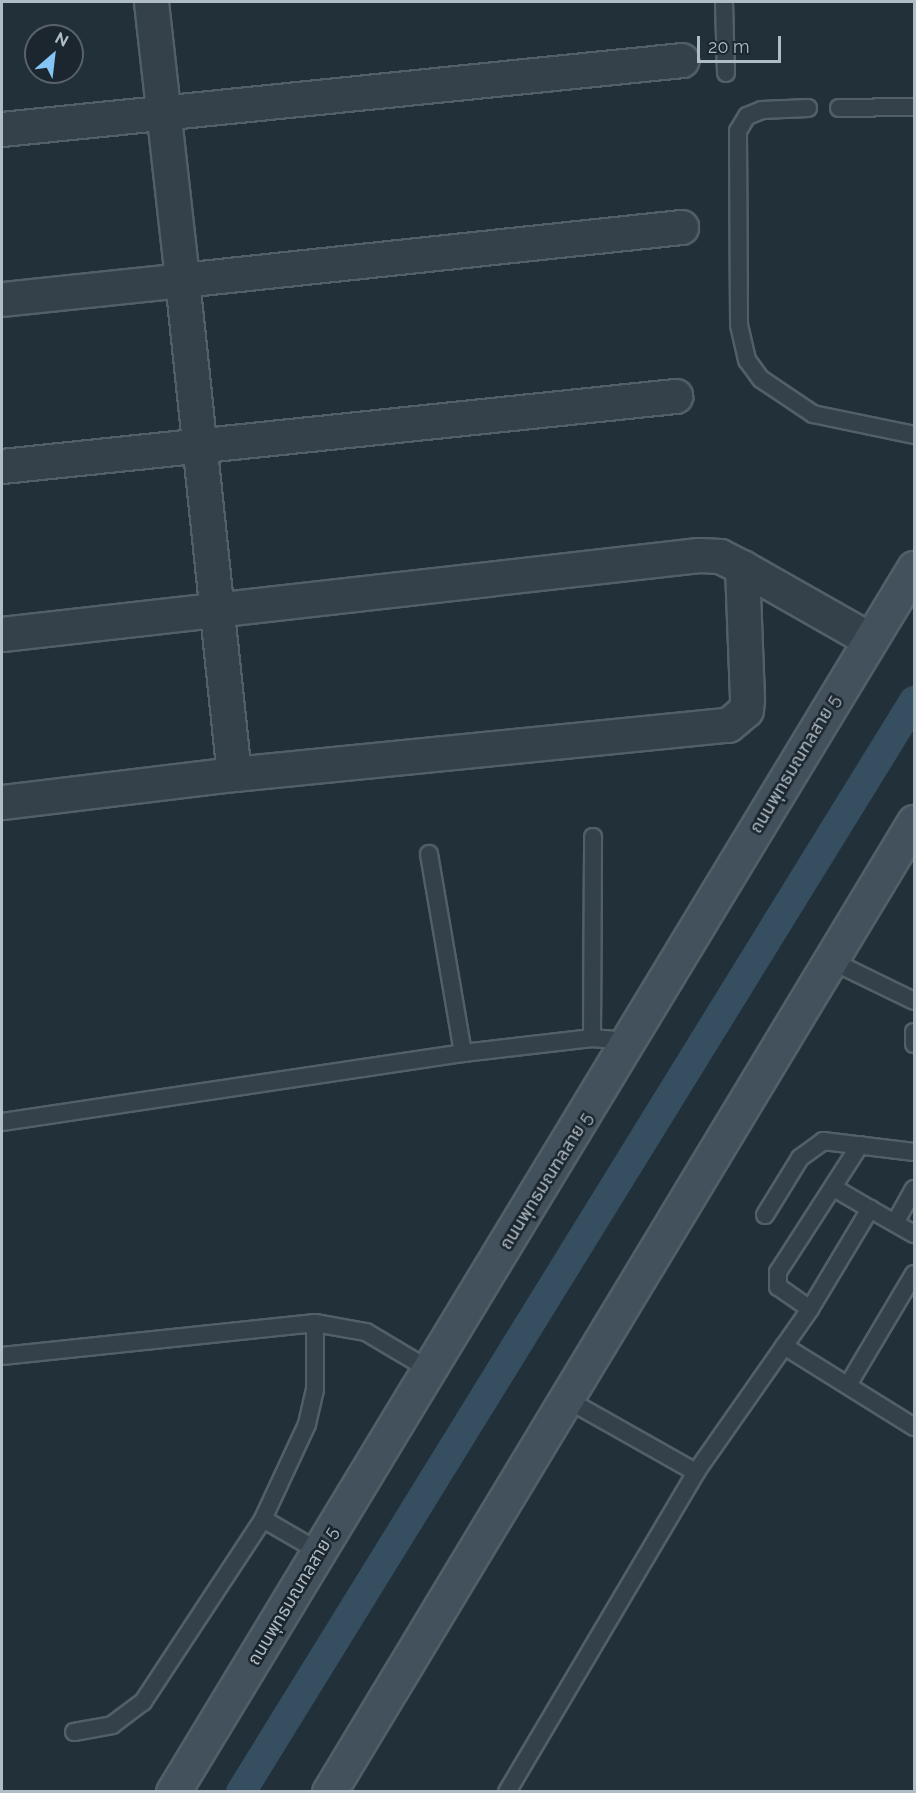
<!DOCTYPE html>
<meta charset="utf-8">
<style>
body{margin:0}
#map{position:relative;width:916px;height:1793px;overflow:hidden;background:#223039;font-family:Raleway,"Noto Sans Thai",sans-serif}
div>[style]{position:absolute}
.canal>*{height:30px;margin:-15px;padding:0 15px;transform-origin:15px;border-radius:15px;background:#354f61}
.roads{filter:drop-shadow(2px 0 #535f67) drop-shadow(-2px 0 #535f67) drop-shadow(0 2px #535f67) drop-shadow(0 -2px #535f67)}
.lane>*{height:16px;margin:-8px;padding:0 8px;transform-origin:8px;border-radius:8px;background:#35414a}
.street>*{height:33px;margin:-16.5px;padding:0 16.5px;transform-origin:16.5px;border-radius:16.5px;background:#35414a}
.secondary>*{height:33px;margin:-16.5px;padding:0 16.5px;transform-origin:16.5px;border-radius:16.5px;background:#43515d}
span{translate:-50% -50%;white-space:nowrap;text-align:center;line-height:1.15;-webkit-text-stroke:5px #1b262e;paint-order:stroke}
.street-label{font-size:18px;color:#b0bcc6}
.frame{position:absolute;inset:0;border:3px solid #b0bcc6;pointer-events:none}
.north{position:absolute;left:24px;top:24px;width:60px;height:60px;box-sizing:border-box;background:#1b262e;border:2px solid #57626b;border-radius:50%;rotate:28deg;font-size:16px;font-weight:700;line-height:24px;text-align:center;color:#b0bcc6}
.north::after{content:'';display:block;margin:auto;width:21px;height:27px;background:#85c5f6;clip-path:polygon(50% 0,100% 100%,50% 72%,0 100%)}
.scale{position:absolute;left:697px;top:36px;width:84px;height:27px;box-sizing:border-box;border:3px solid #b0bcc6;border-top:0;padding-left:8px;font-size:18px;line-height:21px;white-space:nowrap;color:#b0bcc6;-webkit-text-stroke:4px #1b262e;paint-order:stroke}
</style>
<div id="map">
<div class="canal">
<div style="left:241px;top:1792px;width:1282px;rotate:-58.33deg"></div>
</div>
<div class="roads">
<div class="lane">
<div style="left:724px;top:2px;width:71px;rotate:88.4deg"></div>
<div style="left:808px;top:108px;width:46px;rotate:177.5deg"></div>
<div style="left:762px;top:110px;width:16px;rotate:158deg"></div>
<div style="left:747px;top:116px;width:17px;rotate:121deg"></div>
<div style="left:738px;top:131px;width:194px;rotate:89.7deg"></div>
<div style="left:739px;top:325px;width:36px;rotate:77deg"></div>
<div style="left:747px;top:360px;width:24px;rotate:54deg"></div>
<div style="left:761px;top:379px;width:63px;rotate:33.9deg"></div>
<div style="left:813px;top:414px;width:103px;rotate:11.7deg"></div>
<div style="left:839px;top:108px;width:75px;rotate:-0.8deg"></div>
<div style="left:429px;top:854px;width:202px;rotate:80.3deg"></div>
<div style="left:832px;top:961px;width:91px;rotate:26deg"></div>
<div style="left:914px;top:1032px;width:12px;rotate:90deg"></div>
<div style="left:592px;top:1038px;width:201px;rotate:-89.7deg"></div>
<div style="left:2px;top:1122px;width:466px;rotate:-8.5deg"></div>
<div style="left:463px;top:1053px;width:130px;rotate:-6.6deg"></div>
<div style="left:592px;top:1038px;width:38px;rotate:5deg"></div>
<div style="left:834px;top:1188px;width:42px;rotate:30.3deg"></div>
<div style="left:765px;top:1215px;width:67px;rotate:-58.4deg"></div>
<div style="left:800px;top:1158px;width:29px;rotate:-36deg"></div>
<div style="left:823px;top:1141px;width:92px;rotate:6.9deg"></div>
<div style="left:895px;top:1223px;width:39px;rotate:-61deg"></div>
<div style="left:810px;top:1309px;width:39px;rotate:-145deg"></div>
<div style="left:778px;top:1287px;width:15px;rotate:-90deg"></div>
<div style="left:778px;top:1272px;width:151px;rotate:-57.2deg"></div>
<div style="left:784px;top:1346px;width:153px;rotate:31.9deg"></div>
<div style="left:2px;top:1356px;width:315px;rotate:-6deg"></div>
<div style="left:315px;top:1323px;width:52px;rotate:10deg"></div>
<div style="left:366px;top:1332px;width:74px;rotate:30.7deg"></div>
<div style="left:848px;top:1385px;width:129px;rotate:-59.3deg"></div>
<div style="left:568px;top:1400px;width:147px;rotate:29.4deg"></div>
<div style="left:696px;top:1472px;width:199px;rotate:-55deg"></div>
<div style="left:810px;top:1309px;width:117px;rotate:-59deg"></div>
<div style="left:870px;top:1209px;width:51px;rotate:29.6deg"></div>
<div style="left:263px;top:1519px;width:66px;rotate:30.1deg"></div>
<div style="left:74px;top:1732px;width:39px;rotate:-10deg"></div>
<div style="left:112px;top:1725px;width:39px;rotate:-37deg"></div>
<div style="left:143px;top:1702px;width:219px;rotate:-56.7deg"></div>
<div style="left:263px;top:1519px;width:105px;rotate:-65.1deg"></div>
<div style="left:307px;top:1424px;width:35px;rotate:-77deg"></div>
<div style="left:315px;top:1390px;width:67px;rotate:-90deg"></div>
<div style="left:507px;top:1792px;width:372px;rotate:-59.4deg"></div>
</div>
<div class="street">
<div style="left:151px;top:2px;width:280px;rotate:83.6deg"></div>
<div style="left:182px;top:280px;width:502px;rotate:-6.06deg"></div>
<div style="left:2px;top:129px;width:683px;rotate:-5.79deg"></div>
<div style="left:2px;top:299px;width:181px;rotate:-6deg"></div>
<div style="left:182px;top:280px;width:497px;rotate:84deg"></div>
<div style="left:234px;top:774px;width:496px;rotate:-5.7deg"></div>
<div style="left:728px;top:725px;width:23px;rotate:-40deg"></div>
<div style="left:746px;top:710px;width:12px;rotate:-85deg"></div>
<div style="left:747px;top:698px;width:131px;rotate:-92.2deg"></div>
<div style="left:2px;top:466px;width:677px;rotate:-5.94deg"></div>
<div style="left:2px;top:634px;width:701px;rotate:-6.47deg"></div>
<div style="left:699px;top:555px;width:21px;rotate:3deg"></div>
<div style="left:720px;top:556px;width:25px;rotate:27deg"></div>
<div style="left:742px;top:567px;width:146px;rotate:29.6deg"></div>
<div style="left:2px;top:802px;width:234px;rotate:-6.9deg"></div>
</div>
<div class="secondary">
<div style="left:173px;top:1792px;width:1431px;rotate:-58.81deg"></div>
<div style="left:329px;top:1792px;width:1133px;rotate:-58.91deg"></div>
</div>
</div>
<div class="street-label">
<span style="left:795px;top:764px;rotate:-59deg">ถนนพุทธมณฑลสาย 5</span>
<span style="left:546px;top:1181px;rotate:-58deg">ถนนพุทธมณฑลสาย 5</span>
<span style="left:293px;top:1596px;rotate:-59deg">ถนนพุทธมณฑลสาย 5</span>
</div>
<div class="frame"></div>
<div class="north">N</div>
<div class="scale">20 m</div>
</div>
